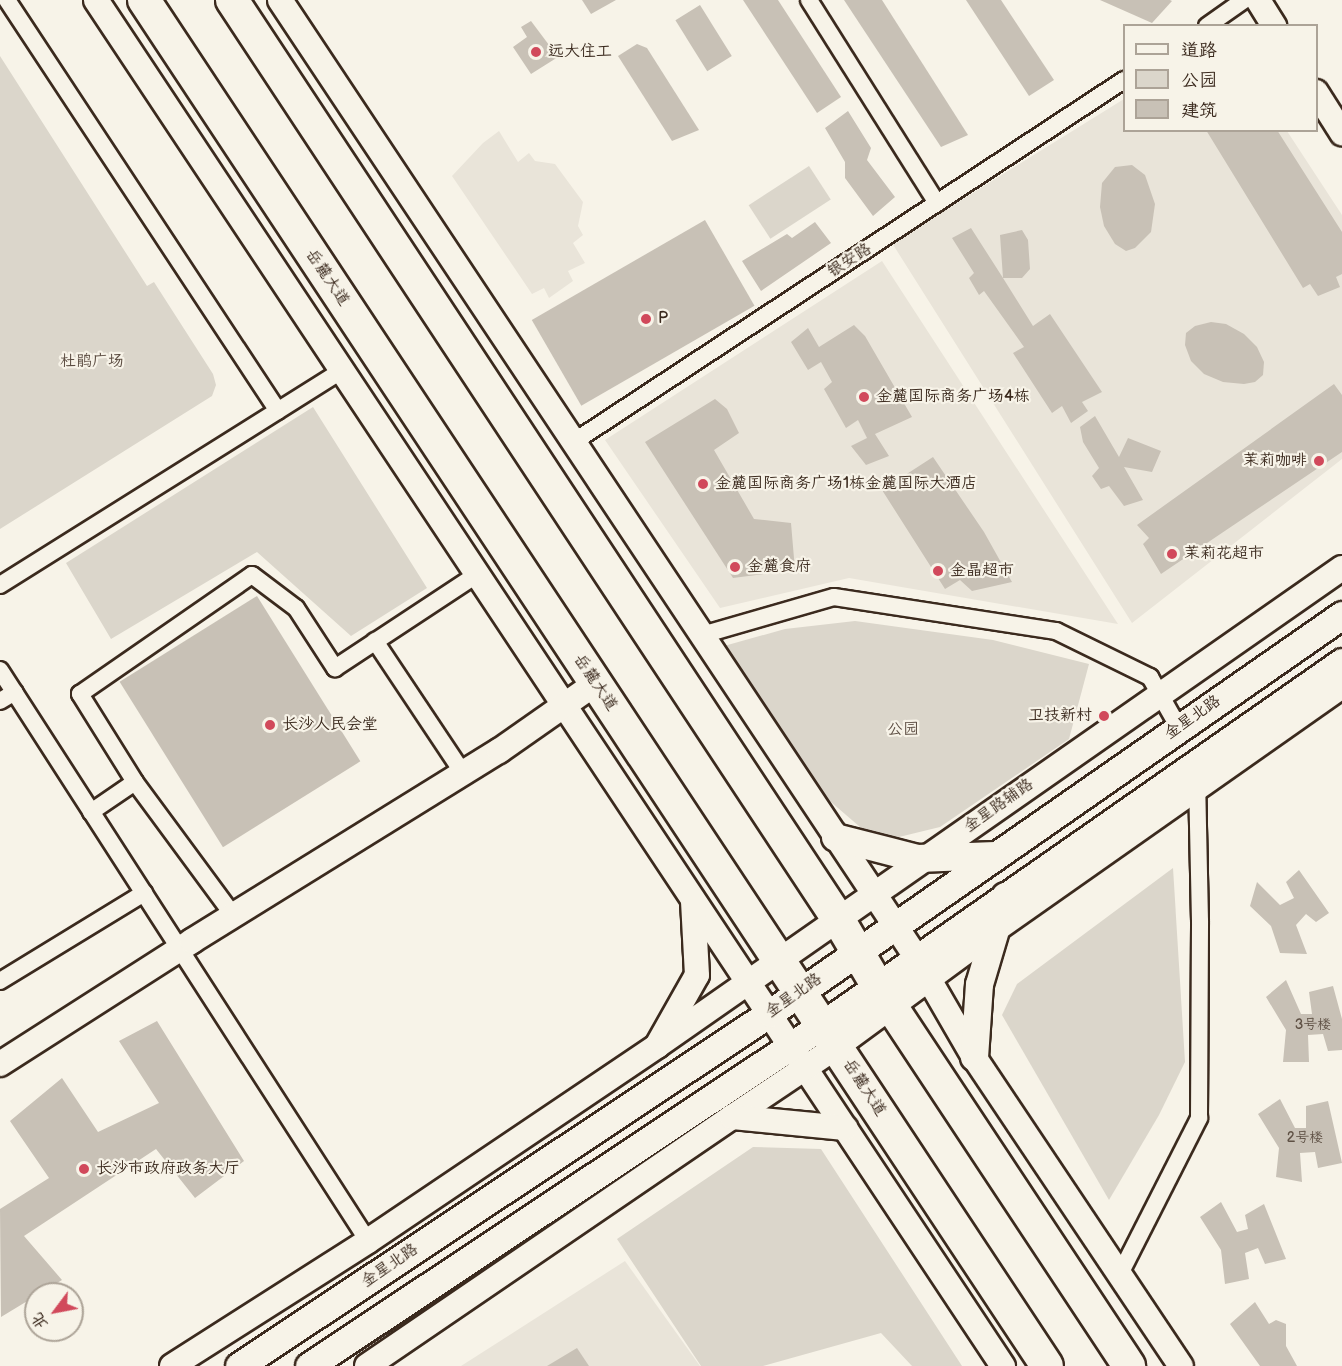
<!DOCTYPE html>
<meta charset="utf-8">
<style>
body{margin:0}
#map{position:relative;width:1342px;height:1366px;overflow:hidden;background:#f7f3e8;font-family:"Balsamiq Sans","LXGW WenKai TC",sans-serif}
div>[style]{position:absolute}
.built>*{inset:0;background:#e9e4d9}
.green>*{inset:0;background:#dbd6cb;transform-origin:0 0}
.building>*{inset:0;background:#c8c1b6;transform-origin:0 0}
.roads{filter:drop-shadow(2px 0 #3b2a1e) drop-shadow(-2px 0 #3b2a1e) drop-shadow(0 2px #3b2a1e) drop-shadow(0 -2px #3b2a1e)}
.street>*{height:16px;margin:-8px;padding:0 8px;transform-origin:8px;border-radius:8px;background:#f7f3e8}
.secondary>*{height:24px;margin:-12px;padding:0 12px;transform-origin:12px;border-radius:12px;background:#f7f3e8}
.primary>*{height:27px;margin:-13.5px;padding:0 13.5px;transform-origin:13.5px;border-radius:13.5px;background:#f7f3e8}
.highway>*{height:32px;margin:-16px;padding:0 16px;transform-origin:16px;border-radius:16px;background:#f7f3e8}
.dots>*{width:16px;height:16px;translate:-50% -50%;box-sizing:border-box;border:3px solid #f7f3e8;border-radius:50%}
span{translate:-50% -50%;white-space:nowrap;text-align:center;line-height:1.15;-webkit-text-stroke:4.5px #f7f3e8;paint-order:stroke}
.number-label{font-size:14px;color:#5e5044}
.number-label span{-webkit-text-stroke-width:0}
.poi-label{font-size:16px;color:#3b2a1e}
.left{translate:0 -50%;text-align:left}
.right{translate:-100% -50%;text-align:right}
.street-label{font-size:16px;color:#3b2a1e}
.park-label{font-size:16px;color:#5b4c41}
.legend{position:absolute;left:1123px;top:24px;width:195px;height:108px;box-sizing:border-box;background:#f7f3e8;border:2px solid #aca397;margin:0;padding:8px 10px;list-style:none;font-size:18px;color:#3b2a1e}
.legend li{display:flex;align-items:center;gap:12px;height:30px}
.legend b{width:30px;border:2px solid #aca397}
.north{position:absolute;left:24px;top:1282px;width:60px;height:60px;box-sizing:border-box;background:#f7f3e8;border:2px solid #aca397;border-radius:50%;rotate:238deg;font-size:16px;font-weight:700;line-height:24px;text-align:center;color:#3b2a1e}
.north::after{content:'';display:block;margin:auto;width:21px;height:27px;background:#d1495b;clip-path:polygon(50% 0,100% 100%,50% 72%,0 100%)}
</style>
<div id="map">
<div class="built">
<div style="clip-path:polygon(1124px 99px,1124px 130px,1287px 131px,1342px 215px,1342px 459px,1132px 623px,892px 243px)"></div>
<div style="clip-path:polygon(499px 131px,518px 162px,529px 153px,535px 161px,555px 164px,583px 202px,578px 226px,583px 235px,573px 243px,585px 263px,568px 271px,573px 281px,549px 298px,544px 288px,532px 294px,452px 176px,483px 143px)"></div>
<div style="clip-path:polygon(882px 261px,1118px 624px,849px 578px,720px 608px,605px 440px)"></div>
<div style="clip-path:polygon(625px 1261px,700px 1366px,461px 1366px)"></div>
</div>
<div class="green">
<div style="clip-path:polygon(0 56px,147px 286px,154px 282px,213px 374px,216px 385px,212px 396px,0 529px)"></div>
<div style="left:809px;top:166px;width:40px;height:72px;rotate:57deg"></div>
<div style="clip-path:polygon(313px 407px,427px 588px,351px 636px,257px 552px,111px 639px,66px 563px)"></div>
<div style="clip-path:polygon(855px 621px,993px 640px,1089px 664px,1069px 739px,940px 827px,899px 837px,867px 833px,824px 796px,724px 646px,785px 629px)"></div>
<div style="clip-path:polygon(1173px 868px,1185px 1062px,1159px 1115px,1109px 1200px,1002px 1015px,1017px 984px)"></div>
<div style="clip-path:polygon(753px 1147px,821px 1149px,962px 1366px,912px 1366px,881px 1333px,763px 1366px,701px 1366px,617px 1239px)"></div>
</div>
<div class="building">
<div style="clip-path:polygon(582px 0,616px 0,591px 14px)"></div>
<div style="clip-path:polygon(743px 0,778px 0,841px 97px,817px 113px)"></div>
<div style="clip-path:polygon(844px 0,882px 0,968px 135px,941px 147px)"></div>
<div style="clip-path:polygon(966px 0,1001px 0,1054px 80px,1029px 96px)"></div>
<div style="clip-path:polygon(1100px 0,1170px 0,1172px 1px,1152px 23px)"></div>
<div style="left:700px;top:5px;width:60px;height:29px;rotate:58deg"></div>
<div style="clip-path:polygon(531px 21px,558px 57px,531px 74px,513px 47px,527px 37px,521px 27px)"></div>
<div style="clip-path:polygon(637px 44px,647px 48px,699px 130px,672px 141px,618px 56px)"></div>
<div style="clip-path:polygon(848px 111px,871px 148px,867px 160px,895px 197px,873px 216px,845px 178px,845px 162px,825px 128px)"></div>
<div style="clip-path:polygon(1206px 130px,1277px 130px,1342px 232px,1342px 274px,1336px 277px,1340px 287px,1318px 296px,1310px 284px,1303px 288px)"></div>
<div style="clip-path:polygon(1132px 165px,1145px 175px,1155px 204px,1151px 232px,1135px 248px,1126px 251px,1115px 244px,1104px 226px,1100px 207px,1102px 183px,1115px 167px)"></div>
<div style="left:705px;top:220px;width:99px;height:200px;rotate:60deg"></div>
<div style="clip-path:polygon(815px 222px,831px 243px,761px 291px,742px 261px,787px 234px,792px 238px)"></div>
<div style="clip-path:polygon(971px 228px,1003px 278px,1000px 235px,1022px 230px,1028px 240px,1030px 269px,1022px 278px,1003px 278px,1033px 326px,1050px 314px,1102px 392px,1082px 402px,1088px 411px,1071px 423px,1062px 406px,1052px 413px,1013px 353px,1024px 347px,984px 291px,979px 295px,969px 278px,974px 273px,952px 238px)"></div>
<div style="clip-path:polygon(1211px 322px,1226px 324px,1244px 334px,1257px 347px,1264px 362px,1263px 375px,1255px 382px,1244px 384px,1223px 382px,1204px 374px,1191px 361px,1185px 345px,1186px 333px,1195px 326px)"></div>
<div style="clip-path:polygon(854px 325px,865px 336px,912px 417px,875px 434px,889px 456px,866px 465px,851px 446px,867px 438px,858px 420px,846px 428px,824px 389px,832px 382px,821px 362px,808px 370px,791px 342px,808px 328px,819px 347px)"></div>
<div style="clip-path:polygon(1334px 384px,1342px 395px,1342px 452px,1161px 574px,1143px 544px,1149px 538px,1137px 525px)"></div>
<div style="clip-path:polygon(715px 399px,727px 409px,739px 433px,714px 450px,754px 519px,791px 523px,795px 570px,733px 578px,645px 442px)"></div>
<div style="clip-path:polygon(1095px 416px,1119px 457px,1128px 438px,1161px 451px,1152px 472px,1124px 467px,1143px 500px,1124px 506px,1109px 486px,1101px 489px,1092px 476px,1099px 468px,1083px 442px,1080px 427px)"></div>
<div style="clip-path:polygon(933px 457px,984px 532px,1012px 582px,972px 591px,960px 580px,945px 589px,882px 490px)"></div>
<div style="left:257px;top:596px;width:195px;height:162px;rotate:58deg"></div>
<div style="clip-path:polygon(1299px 870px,1329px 913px,1316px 922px,1306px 914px,1296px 925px,1307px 954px,1280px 953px,1271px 926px,1250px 906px,1257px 882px,1280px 905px,1294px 898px,1286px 882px)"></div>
<div style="clip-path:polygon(1286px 980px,1301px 1014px,1312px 1014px,1309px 992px,1333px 986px,1342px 1019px,1342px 1050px,1328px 1051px,1323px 1034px,1308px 1035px,1309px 1062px,1283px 1062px,1286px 1030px,1266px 997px)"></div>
<div style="clip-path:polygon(157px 1021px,244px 1161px,195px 1198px,156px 1149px,24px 1236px,62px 1280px,1px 1317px,0 1209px,49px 1178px,10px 1121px,62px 1078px,98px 1132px,159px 1103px,119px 1041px)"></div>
<div style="clip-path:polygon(1280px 1099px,1295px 1128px,1306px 1128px,1306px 1106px,1328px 1101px,1342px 1163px,1318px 1168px,1315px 1152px,1300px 1153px,1302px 1182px,1276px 1177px,1279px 1148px,1258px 1114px)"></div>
<div style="clip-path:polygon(1221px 1202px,1237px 1232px,1248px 1229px,1245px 1215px,1264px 1204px,1286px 1259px,1265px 1264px,1258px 1248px,1245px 1253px,1249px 1279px,1225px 1284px,1221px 1250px,1200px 1217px)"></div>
<div style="clip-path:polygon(1255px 1302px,1269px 1324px,1276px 1320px,1286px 1324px,1286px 1346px,1297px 1366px,1260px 1366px,1230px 1324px)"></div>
<div style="clip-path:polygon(577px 1348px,589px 1366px,547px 1366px)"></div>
</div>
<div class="roads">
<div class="street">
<div style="left:7px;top:0;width:492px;rotate:56.6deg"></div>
<div style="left:809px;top:0;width:240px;rotate:57.8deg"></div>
<div style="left:1207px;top:26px;width:45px;rotate:-35.1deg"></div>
<div style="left:575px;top:441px;width:657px;rotate:-33.33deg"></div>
<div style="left:0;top:585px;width:403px;rotate:-32.1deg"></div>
<div style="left:702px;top:635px;width:137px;rotate:-16.1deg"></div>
<div style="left:834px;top:597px;width:225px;rotate:8.7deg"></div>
<div style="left:1056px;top:631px;width:105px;rotate:26.1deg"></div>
<div style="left:1150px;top:677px;width:59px;rotate:60.4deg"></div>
<div style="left:375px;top:641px;width:159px;rotate:56.3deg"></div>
<div style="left:0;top:670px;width:679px;rotate:57.2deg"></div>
<div style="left:0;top:701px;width:17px;rotate:-31deg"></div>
<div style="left:91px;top:812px;width:53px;rotate:-34.3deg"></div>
<div style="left:233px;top:915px;width:165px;rotate:-126.4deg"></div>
<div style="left:135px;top:782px;width:104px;rotate:-122deg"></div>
<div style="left:80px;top:694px;width:209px;rotate:-34.7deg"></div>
<div style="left:252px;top:575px;width:55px;rotate:36.9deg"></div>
<div style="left:296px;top:608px;width:72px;rotate:57deg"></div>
<div style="left:335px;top:668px;width:169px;rotate:-33.4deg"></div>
<div style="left:0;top:981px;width:169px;rotate:-31.4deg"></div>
<div style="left:1120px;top:1274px;width:175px;rotate:-63.1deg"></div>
<div style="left:1199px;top:1118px;width:197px;rotate:-89.7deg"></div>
<div style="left:1200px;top:921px;width:140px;rotate:-91.2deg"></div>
</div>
<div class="secondary">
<div style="left:96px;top:0;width:1640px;rotate:56.42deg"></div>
<div style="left:280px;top:0;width:1149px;rotate:56.39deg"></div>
<div style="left:916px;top:957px;width:116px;rotate:59.9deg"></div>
<div style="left:974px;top:1057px;width:372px;rotate:56.2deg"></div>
<div style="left:1258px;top:0;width:31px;rotate:58deg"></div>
<div style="left:1316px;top:92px;width:49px;rotate:57.6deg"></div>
<div style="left:657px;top:1046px;width:835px;rotate:-34.91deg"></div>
<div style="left:0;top:1064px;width:228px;rotate:-32.6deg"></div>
<div style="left:192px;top:941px;width:361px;rotate:-31.8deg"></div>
<div style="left:499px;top:751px;width:118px;rotate:-35deg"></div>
<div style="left:732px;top:1117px;width:125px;rotate:-33.9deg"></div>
<div style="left:836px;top:1047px;width:197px;rotate:-36.3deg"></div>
<div style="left:995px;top:930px;width:424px;rotate:-35.1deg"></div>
<div style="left:172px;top:1366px;width:232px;rotate:-32.5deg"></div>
<div style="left:368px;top:1241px;width:349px;rotate:-34deg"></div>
<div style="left:657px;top:1046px;width:81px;rotate:-60.6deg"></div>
<div style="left:697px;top:975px;width:75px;rotate:-93.1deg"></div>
<div style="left:367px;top:1366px;width:442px;rotate:-34.3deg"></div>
<div style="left:732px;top:1117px;width:114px;rotate:5.6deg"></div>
</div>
<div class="primary">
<div style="left:835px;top:837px;width:85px;rotate:14.4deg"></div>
<div style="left:917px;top:858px;width:78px;rotate:-2.2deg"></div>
<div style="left:974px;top:1057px;width:73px;rotate:-86.1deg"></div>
<div style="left:979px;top:984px;width:92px;rotate:-73.5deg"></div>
<div style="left:239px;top:1366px;width:638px;rotate:-33.62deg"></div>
<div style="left:770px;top:1013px;width:697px;rotate:-34.83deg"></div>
<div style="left:309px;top:1366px;width:616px;rotate:-33.61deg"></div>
<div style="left:822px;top:1025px;width:634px;rotate:-34.92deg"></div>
</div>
<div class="highway">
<div style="left:144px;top:0;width:1637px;rotate:56.53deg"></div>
<div style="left:232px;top:0;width:1101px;rotate:56.6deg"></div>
<div style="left:838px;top:919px;width:77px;rotate:59.4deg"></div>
<div style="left:877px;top:985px;width:457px;rotate:56.5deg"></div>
</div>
</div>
<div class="dots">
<div style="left:536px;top:52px;background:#d1495b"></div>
<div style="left:646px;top:319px;background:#d1495b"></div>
<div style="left:864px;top:397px;background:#d1495b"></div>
<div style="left:1319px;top:461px;background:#d1495b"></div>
<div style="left:703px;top:484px;background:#d1495b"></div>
<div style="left:1172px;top:554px;background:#d1495b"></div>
<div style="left:735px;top:567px;background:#d1495b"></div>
<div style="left:938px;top:571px;background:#d1495b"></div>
<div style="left:1104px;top:716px;background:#d1495b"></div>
<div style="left:270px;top:725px;background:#d1495b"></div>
<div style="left:84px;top:1169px;background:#d1495b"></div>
</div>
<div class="number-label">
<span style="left:1313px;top:1025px">3号楼</span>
<span style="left:1305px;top:1138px">2号楼</span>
</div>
<div class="poi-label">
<span class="left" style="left:548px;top:52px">远大住工</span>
<span class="left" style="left:658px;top:319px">P</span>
<span class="left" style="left:876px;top:397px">金麓国际商务广场4栋</span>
<span class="right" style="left:1307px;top:461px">茉莉咖啡</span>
<span class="left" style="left:715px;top:484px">金麓国际商务广场1栋金麓国际大酒店</span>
<span class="left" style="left:1184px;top:554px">茉莉花超市</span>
<span class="left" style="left:747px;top:567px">金麓食府</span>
<span class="left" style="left:950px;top:571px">金晶超市</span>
<span class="right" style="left:1092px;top:716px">卫技新村</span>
<span class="left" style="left:282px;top:725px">长沙人民会堂</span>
<span class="left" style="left:96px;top:1169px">长沙市政府政务大厅</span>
</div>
<div class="street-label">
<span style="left:850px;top:261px;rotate:-33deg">银安路</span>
<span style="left:327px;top:278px;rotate:56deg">岳麓大道</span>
<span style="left:595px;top:683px;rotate:56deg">岳麓大道</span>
<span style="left:1193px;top:718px;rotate:-35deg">金星北路</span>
<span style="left:999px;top:806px;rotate:-35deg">金星路辅路</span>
<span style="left:794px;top:996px;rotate:-35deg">金星北路</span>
<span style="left:864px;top:1088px;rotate:57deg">岳麓大道</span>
<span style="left:390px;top:1266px;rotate:-34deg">金星北路</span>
</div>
<div class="park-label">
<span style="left:92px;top:362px">杜鹃广场</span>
<span style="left:903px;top:730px">公园</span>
</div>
<ul class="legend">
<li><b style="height:8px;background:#f7f3e8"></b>道路</li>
<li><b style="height:16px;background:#dbd6cb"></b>公园</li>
<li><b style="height:16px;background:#c8c1b6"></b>建筑</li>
</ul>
<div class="north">北</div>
</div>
